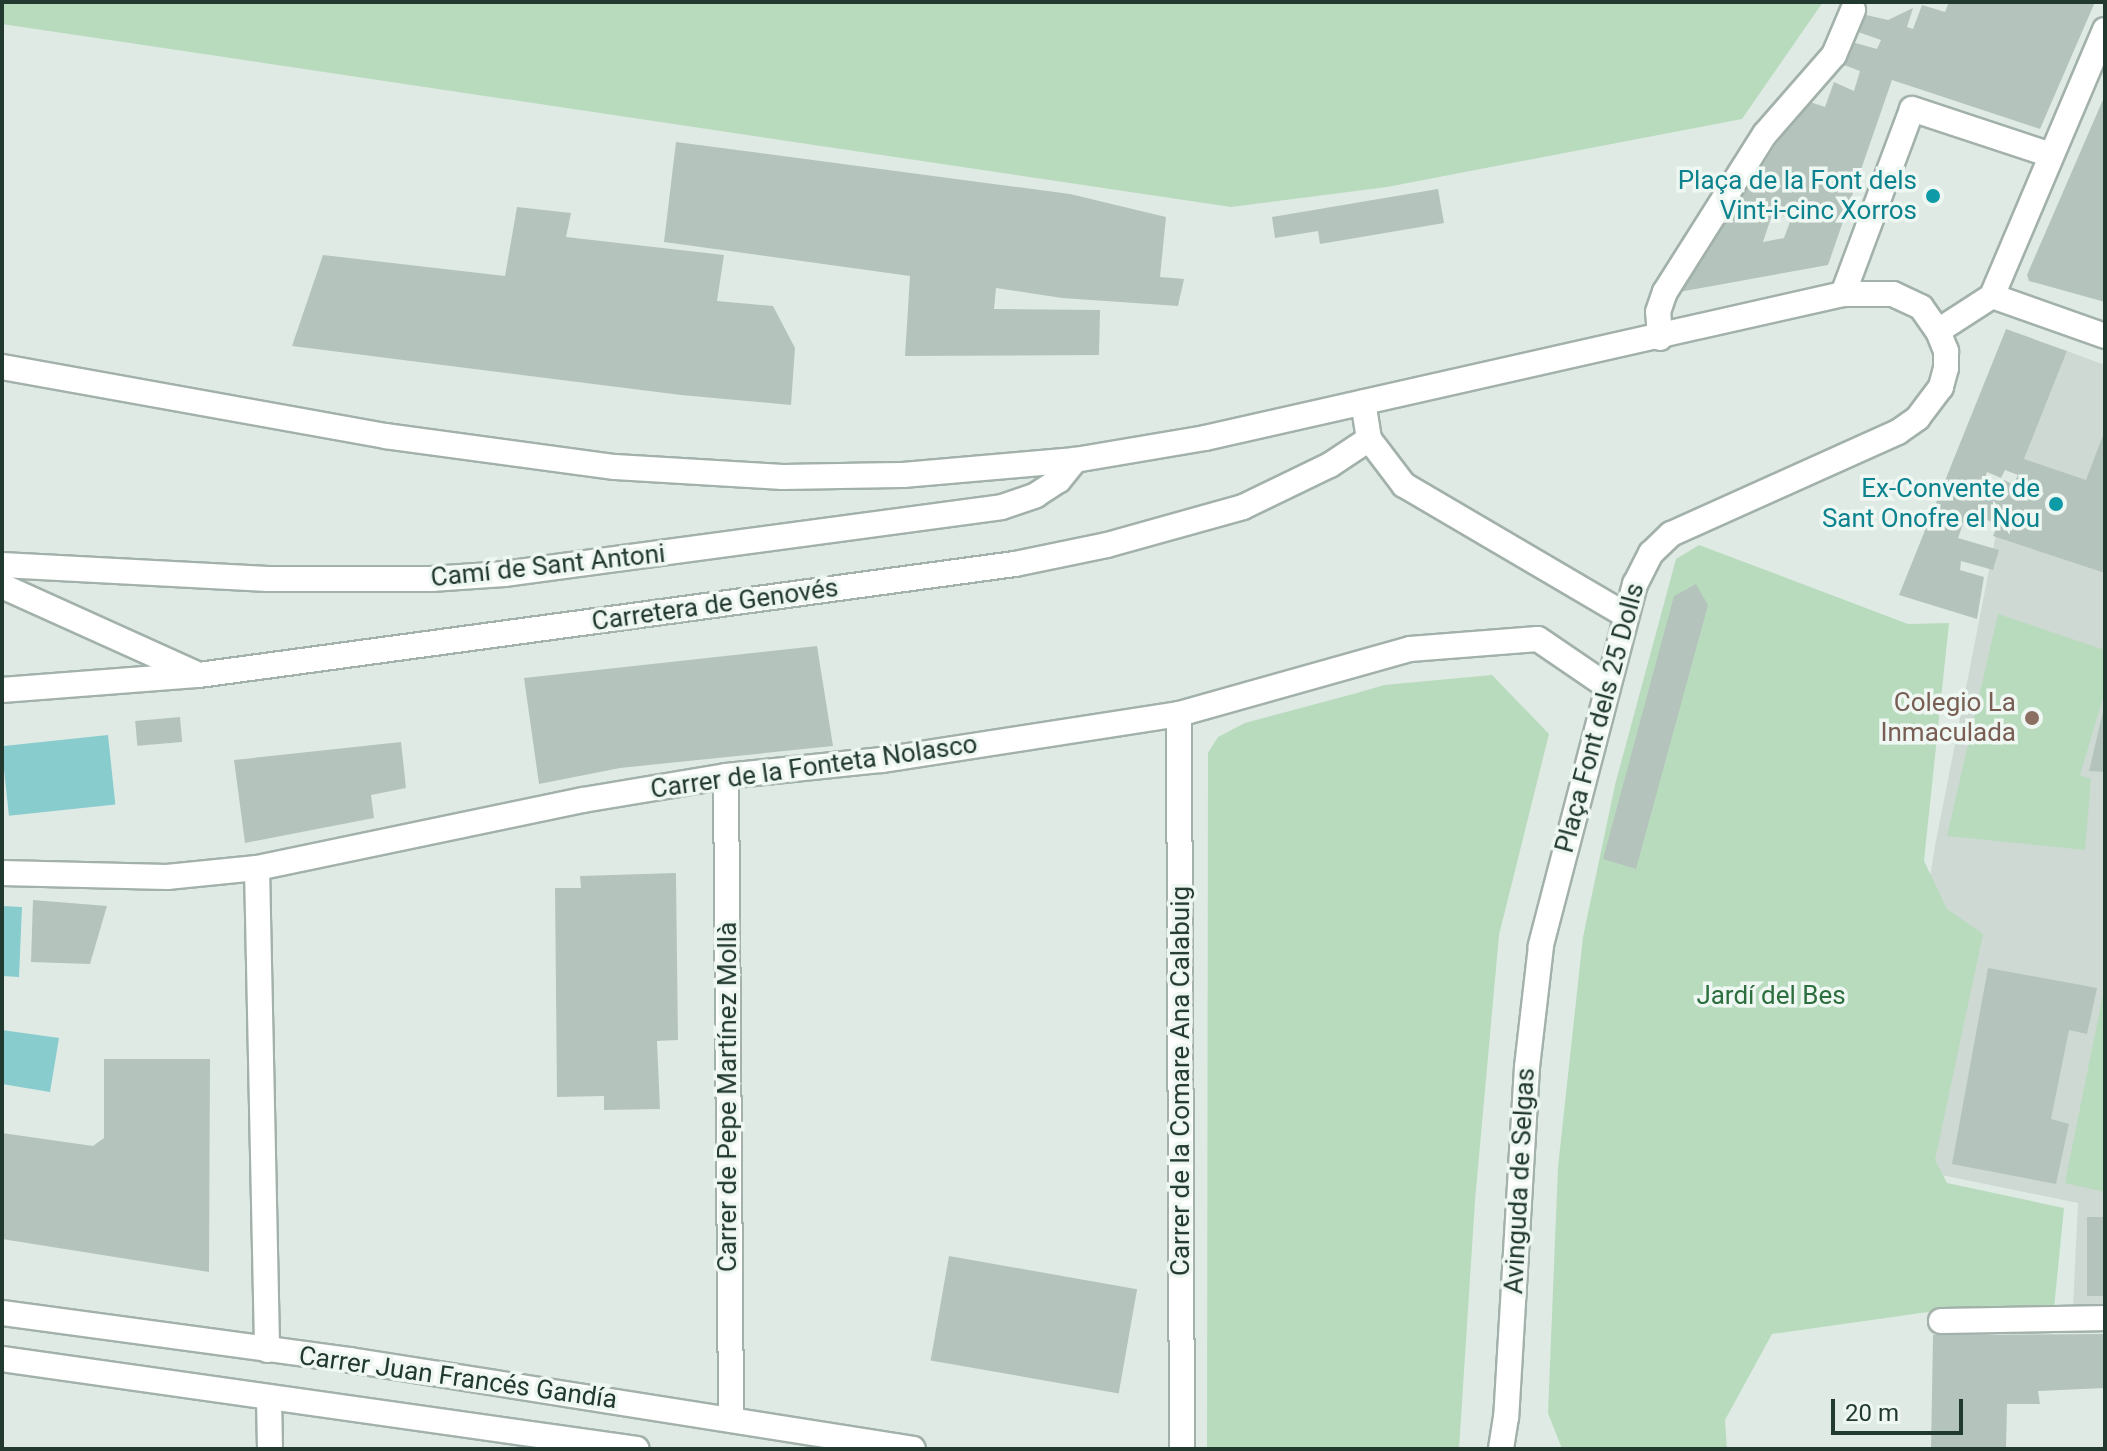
<!DOCTYPE html>
<meta charset="utf-8">
<style>
body{margin:0}
#map{position:relative;width:2107px;height:1451px;overflow:hidden;background:#dfeae4;font-family:Roboto,sans-serif}
div>[style]{position:absolute}
.built>*{inset:0;background:#cdd9d2}
.green>*{inset:0;background:#b8dbbd}
.water>*{inset:0;background:#88ccce;transform-origin:0 0}
.building>*{inset:0;background:#b4c4bc;transform-origin:0 0}
.roads{filter:drop-shadow(2px 0 #a2b1aa) drop-shadow(-2px 0 #a2b1aa) drop-shadow(0 2px #a2b1aa) drop-shadow(0 -2px #a2b1aa)}
.service>*{height:24px;margin:-12px;padding:0 12px;transform-origin:12px;border-radius:12px;background:#fff}
.minor>*{height:24px;margin:-12px;padding:0 12px;transform-origin:12px;border-radius:12px;background:#fff}
.tertiary>*{height:24px;margin:-12px;padding:0 12px;transform-origin:12px;border-radius:12px;background:#fff}
.secondary>*{height:24px;margin:-12px;padding:0 12px;transform-origin:12px;border-radius:12px;background:#fff}
.dots>*{width:22px;height:22px;translate:-50% -50%;box-sizing:border-box;border:4px solid #eff7f2;border-radius:50%}
span{translate:-50% -50%;white-space:nowrap;text-align:center;line-height:1.15;-webkit-text-stroke:7px #eff7f2;paint-order:stroke}
.culture-label{font-size:26px;color:#0d838f}
.right{translate:-100% -50%;text-align:right}
.street-label{font-size:26px;color:#21392f}
.education-label{font-size:26px;color:#785e54}
.park-label{font-size:26px;color:#2c6e3e}
.frame{position:absolute;inset:0;border:4px solid #21392f;pointer-events:none}
.scale{position:absolute;left:1831px;top:1399px;width:132px;height:36px;box-sizing:border-box;border:4px solid #21392f;border-top:0;padding-left:10px;font-size:24px;line-height:28px;white-space:nowrap;color:#21392f;-webkit-text-stroke:6px #eff7f2;paint-order:stroke}
</style>
<div id="map">
<div class="built">
<div style="clip-path:polygon(2067px 351px,2105px 365px,2105px 1305px,2073px 1307px,2078px 1203px,1922px 1171px,1922px 928px,1935px 846px,1998px 524px)"></div>
</div>
<div class="green">
<div style="clip-path:polygon(2px 2px,1823px 2px,1742px 119px,1387px 187px,1231px 207px,2px 24px)"></div>
<div style="clip-path:polygon(1699px 545px,1908px 624px,1949px 623px,1924px 861px,1947px 909px,1983px 934px,1935px 1160px,1947px 1183px,2064px 1208px,2054px 1308px,1935px 1311px,1772px 1334px,1725px 1420px,1727px 1449px,1562px 1449px,1548px 1413px,1558px 1167px,1583px 937px,1615px 785px,1676px 559px)"></div>
<div style="clip-path:polygon(1998px 614px,2105px 650px,2105px 691px,2080px 775px,2091px 779px,2085px 850px,1947px 836px)"></div>
<div style="clip-path:polygon(1492px 675px,1549px 734px,1499px 935px,1475px 1201px,1459px 1449px,1207px 1449px,1208px 753px,1218px 737px,1245px 723px,1357px 693px,1384px 685px)"></div>
<div style="clip-path:polygon(2105px 984px,2105px 1192px,2065px 1183px)"></div>
</div>
<div class="water">
<div style="left:108px;top:735px;width:70px;height:107px;rotate:84deg"></div>
<div style="clip-path:polygon(2px 906px,22px 907px,19px 977px,2px 976px)"></div>
<div style="clip-path:polygon(2px 1030px,59px 1038px,50px 1092px,2px 1084px)"></div>
</div>
<div class="building">
<div style="clip-path:polygon(evenodd,1949px 2px,2095px 2px,2040px 129px,1892px 80px,1828px 265px,1679px 292px,1790px 123px,1810px 102px,1825px 107px,1834px 82px,1854px 91px,1860px 71px,1844px 65px,1852px 42px,1877px 49px,1881px 40px,1855px 31px,1862px 14px,1888px 20px,1913px 8px,1907px 27px,1913px 29px,1922px 5px,1945px 12px,1949px 2px,1773px 212px,1791px 219px,1784px 238px,1763px 242px,1773px 212px)"></div>
<div style="clip-path:polygon(2105px 95px,2103px 235px,2105px 302px,2029px 281px,2027px 275px)"></div>
<div style="clip-path:polygon(676px 142px,1070px 194px,1166px 217px,1160px 277px,1184px 279px,1178px 306px,1062px 298px,996px 288px,994px 309px,1100px 310px,1099px 355px,905px 356px,910px 276px,664px 242px)"></div>
<div style="clip-path:polygon(1438px 189px,1444px 223px,1320px 244px,1318px 231px,1275px 238px,1272px 217px)"></div>
<div style="clip-path:polygon(517px 207px,571px 213px,566px 237px,724px 255px,717px 301px,773px 306px,795px 348px,791px 405px,681px 395px,292px 346px,323px 255px,505px 276px)"></div>
<div style="clip-path:polygon(evenodd,2006px 329px,2067px 351px,2024px 459px,2086px 480px,2105px 430px,2105px 573px,1993px 536px,1998px 524px,1967px 513px,1958px 538px,1999px 550px,1993px 570px,1961px 561px,1960px 570px,1984px 577px,1977px 619px,1899px 595px,2006px 329px,2005px 470px,2018px 475px,2014px 485px,2004px 480px,1997px 495px,1981px 489px,1987px 472px,2001px 478px,2005px 470px)"></div>
<div style="clip-path:polygon(1696px 584px,1708px 605px,1636px 869px,1603px 859px,1674px 596px)"></div>
<div style="clip-path:polygon(817px 646px,833px 746px,620px 768px,539px 784px,524px 678px)"></div>
<div style="clip-path:polygon(2104px 709px,2105px 772px,2089px 771px,2102px 716px)"></div>
<div style="left:180px;top:717px;width:25px;height:45px;rotate:85deg"></div>
<div style="clip-path:polygon(401px 742px,406px 788px,371px 795px,374px 818px,245px 843px,234px 760px)"></div>
<div style="clip-path:polygon(676px 873px,678px 1040px,657px 1041px,660px 1109px,604px 1110px,604px 1096px,557px 1097px,555px 888px,581px 888px,580px 876px)"></div>
<div style="clip-path:polygon(33px 900px,107px 906px,90px 964px,31px 962px)"></div>
<div style="clip-path:polygon(1988px 968px,2097px 988px,2087px 1034px,2069px 1030px,2051px 1119px,2069px 1124px,2056px 1184px,1952px 1164px)"></div>
<div style="clip-path:polygon(104px 1059px,210px 1059px,209px 1272px,2px 1239px,2px 1133px,93px 1146px,104px 1138px)"></div>
<div style="left:2087px;top:1217px;width:18px;height:79px"></div>
<div style="left:949px;top:1256px;width:191px;height:106px;rotate:10deg"></div>
<div style="clip-path:polygon(2105px 1334px,2105px 1388px,2038px 1391px,2040px 1404px,2007px 1404px,2006px 1449px,1931px 1449px,1933px 1335px)"></div>
</div>
<div class="roads">
<div class="service">
<div style="left:1660px;top:338px;width:26px;rotate:-94deg"></div>
<div style="left:1658px;top:312px;width:21px;rotate:-71deg"></div>
<div style="left:1665px;top:292px;width:187px;rotate:-57.7deg"></div>
<div style="left:1765px;top:134px;width:105px;rotate:-48.9deg"></div>
<div style="left:1834px;top:55px;width:49px;rotate:-67.1deg"></div>
</div>
<div class="minor">
<div style="left:1843px;top:294px;width:197px;rotate:-69.5deg"></div>
<div style="left:1912px;top:109px;width:146px;rotate:18.3deg"></div>
<div style="left:1992px;top:296px;width:289px;rotate:-67deg"></div>
<div style="left:1992px;top:296px;width:120px;rotate:19.5deg"></div>
<div style="left:1938px;top:331px;width:64px;rotate:-32.9deg"></div>
<div style="left:1369px;top:439px;width:58px;rotate:52.7deg"></div>
<div style="left:1404px;top:485px;width:257px;rotate:30.4deg"></div>
<div style="left:2px;top:565px;width:266px;rotate:3deg"></div>
<div style="left:268px;top:579px;width:163px"></div>
<div style="left:431px;top:579px;width:73px;rotate:-3.9deg"></div>
<div style="left:504px;top:574px;width:502px;rotate:-7.66deg"></div>
<div style="left:1002px;top:507px;width:36px;rotate:-19deg"></div>
<div style="left:1036px;top:495px;width:27px;rotate:-33deg"></div>
<div style="left:1059px;top:480px;width:26px;rotate:-51deg"></div>
<div style="left:2px;top:586px;width:216px;rotate:24.3deg"></div>
<div style="left:1179px;top:714px;width:735px;rotate:89.77deg"></div>
<div style="left:726px;top:776px;width:642px;rotate:89.55deg"></div>
<div style="left:257px;top:868px;width:482px;rotate:88.8deg"></div>
<div style="left:2px;top:873px;width:165px;rotate:1.4deg"></div>
<div style="left:167px;top:877px;width:90px;rotate:-5.7deg"></div>
<div style="left:257px;top:868px;width:333px;rotate:-11.8deg"></div>
<div style="left:583px;top:800px;width:145px;rotate:-9.5deg"></div>
<div style="left:726px;top:776px;width:157px;rotate:-5.9deg"></div>
<div style="left:882px;top:760px;width:301px;rotate:-8.8deg"></div>
<div style="left:1179px;top:714px;width:240px;rotate:-15.7deg"></div>
<div style="left:1410px;top:649px;width:128px;rotate:-4.5deg"></div>
<div style="left:1538px;top:639px;width:83px;rotate:34.3deg"></div>
<div style="left:1941px;top:1321px;width:164px;rotate:-1deg"></div>
<div style="left:269px;top:1397px;width:52px;rotate:88.9deg"></div>
</div>
<div class="tertiary">
<div style="left:2px;top:690px;width:198px;rotate:-4.4deg"></div>
<div style="left:199px;top:675px;width:824px;rotate:-7.75deg"></div>
<div style="left:1015px;top:564px;width:94px;rotate:-11.7deg"></div>
<div style="left:1107px;top:545px;width:141px;rotate:-15.6deg"></div>
<div style="left:1243px;top:507px;width:97px;rotate:-25.8deg"></div>
<div style="left:1330px;top:465px;width:47px;rotate:-33.7deg"></div>
<div style="left:1369px;top:439px;width:37px;rotate:-99deg"></div>
</div>
<div class="secondary">
<div style="left:2px;top:367px;width:389px;rotate:10.2deg"></div>
<div style="left:385px;top:436px;width:232px;rotate:7.7deg"></div>
<div style="left:615px;top:467px;width:168px;rotate:3.4deg"></div>
<div style="left:783px;top:477px;width:120px;rotate:-1deg"></div>
<div style="left:903px;top:475px;width:173px;rotate:-5deg"></div>
<div style="left:1075px;top:460px;width:132px;rotate:-9.6deg"></div>
<div style="left:1205px;top:438px;width:654px;rotate:-12.72deg"></div>
<div style="left:1843px;top:294px;width:50px"></div>
<div style="left:1893px;top:294px;width:31px;rotate:25deg"></div>
<div style="left:1921px;top:307px;width:29px;rotate:55deg"></div>
<div style="left:1938px;top:331px;width:22px;rotate:68deg"></div>
<div style="left:1946px;top:351px;width:17px;rotate:90deg"></div>
<div style="left:1946px;top:368px;width:20px;rotate:105deg"></div>
<div style="left:1941px;top:387px;width:39px;rotate:127deg"></div>
<div style="left:1918px;top:418px;width:24px;rotate:145deg"></div>
<div style="left:1898px;top:432px;width:249px;rotate:155.8deg"></div>
<div style="left:1671px;top:534px;width:28px;rotate:136deg"></div>
<div style="left:1651px;top:553px;width:35px;rotate:117deg"></div>
<div style="left:1635px;top:584px;width:374px;rotate:104.6deg"></div>
<div style="left:1541px;top:946px;width:122px;rotate:96.6deg"></div>
<div style="left:1527px;top:1067px;width:351px;rotate:93.4deg"></div>
<div style="left:1506px;top:1417px;width:32px;rotate:99deg"></div>
<div style="left:2px;top:1313px;width:351px;rotate:7.7deg"></div>
<div style="left:350px;top:1360px;width:570px;rotate:8.98deg"></div>
<div style="left:2px;top:1359px;width:641px;rotate:8.07deg"></div>
</div>
</div>
<div class="dots">
<div style="left:1933px;top:196px;background:#0f9aa8"></div>
<div style="left:2056px;top:504px;background:#0f9aa8"></div>
<div style="left:2032px;top:718px;background:#8d6e63"></div>
</div>
<div class="culture-label">
<span class="right" style="left:1917px;top:196px">Plaça de la Font dels<br>Vint-i-cinc Xorros</span>
<span class="right" style="left:2040px;top:504px">Ex-Convente de<br>Sant Onofre el Nou</span>
</div>
<div class="street-label">
<span style="left:548px;top:566px;rotate:-6deg">Camí de Sant Antoni</span>
<span style="left:715px;top:605px;rotate:-8deg">Carretera de Genovés</span>
<span style="left:1600px;top:718px;rotate:-75deg">Plaça Font dels 25 Dolls</span>
<span style="left:814px;top:767px;rotate:-8deg">Carrer de la Fonteta Nolasco</span>
<span style="left:1181px;top:1081px;rotate:-90deg">Carrer de la Comare Ana Calabuig</span>
<span style="left:728px;top:1097px;rotate:-90deg">Carrer de Pepe Martínez Mollà</span>
<span style="left:1520px;top:1181px;rotate:-87deg">Avinguda de Selgas</span>
<span style="left:458px;top:1378px;rotate:8deg">Carrer Juan Francés Gandía</span>
</div>
<div class="education-label">
<span class="right" style="left:2016px;top:718px">Colegio La<br>Inmaculada</span>
</div>
<div class="park-label">
<span style="left:1771px;top:996px">Jardí del Bes</span>
</div>
<div class="frame"></div>
<div class="scale">20 m</div>
</div>
